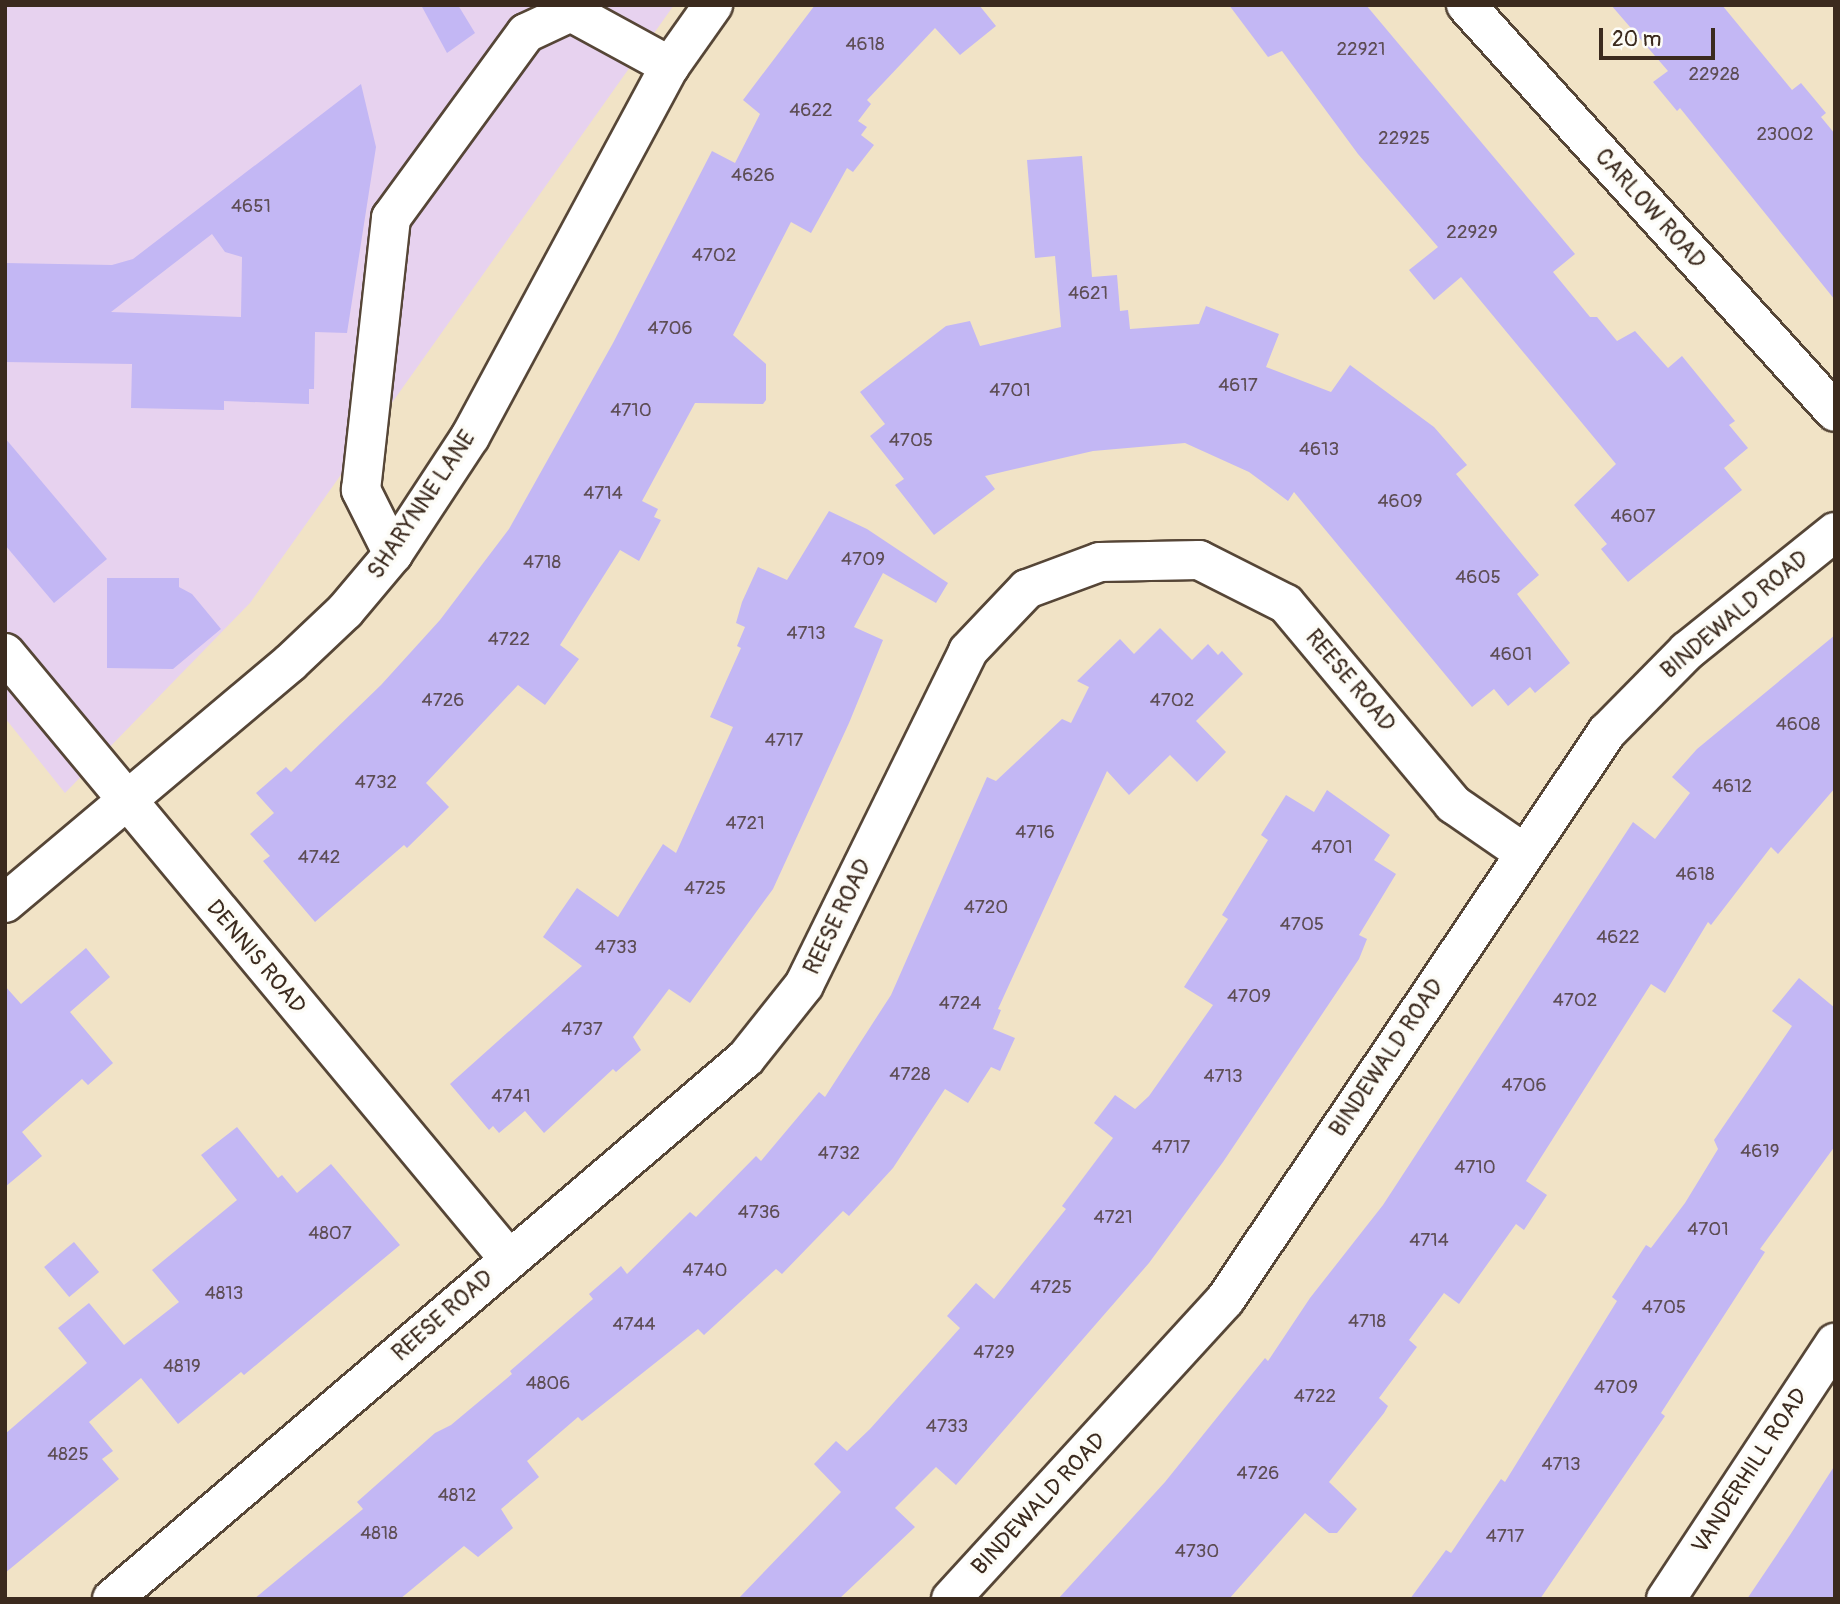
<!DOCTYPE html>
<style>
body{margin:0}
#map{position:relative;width:1840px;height:1604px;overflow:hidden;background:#f1e3c6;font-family:Pangolin,sans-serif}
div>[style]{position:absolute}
.built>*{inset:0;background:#e7d2ef}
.building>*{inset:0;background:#c3b7f4;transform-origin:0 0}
.roads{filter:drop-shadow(2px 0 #564637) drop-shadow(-2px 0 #564637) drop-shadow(0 2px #564637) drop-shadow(0 -2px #564637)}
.minor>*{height:38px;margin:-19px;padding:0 19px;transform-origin:19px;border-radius:19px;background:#fff}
span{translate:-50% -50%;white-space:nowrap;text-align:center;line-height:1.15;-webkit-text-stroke:7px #fdfcf7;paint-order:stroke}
.number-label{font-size:19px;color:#5d4d54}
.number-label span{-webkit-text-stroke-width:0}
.street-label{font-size:23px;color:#3b2a1e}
.frame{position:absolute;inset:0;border:7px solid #3b2a1e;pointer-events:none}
.scale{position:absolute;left:1599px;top:28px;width:116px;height:32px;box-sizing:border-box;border:4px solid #3b2a1e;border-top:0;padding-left:9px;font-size:21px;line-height:24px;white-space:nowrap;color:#3b2a1e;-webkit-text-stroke:5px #fdfcf7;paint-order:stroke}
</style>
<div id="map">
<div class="built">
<div style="clip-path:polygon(5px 5px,674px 5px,250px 603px,65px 793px,5px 718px)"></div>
</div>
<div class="building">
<div style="clip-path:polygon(421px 5px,458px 5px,475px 33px,447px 53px)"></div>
<div style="clip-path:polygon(815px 5px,979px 5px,996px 26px,960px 55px,935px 28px,867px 100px,871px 104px,858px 121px,867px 127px,861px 135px,874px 145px,853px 172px,847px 168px,811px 233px,791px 222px,733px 335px,766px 364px,766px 400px,763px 404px,695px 403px,642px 501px,658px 509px,654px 517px,661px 520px,639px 561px,620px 550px,560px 645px,579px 659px,545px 705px,518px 685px,426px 783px,449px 807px,407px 848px,404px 845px,315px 922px,263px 861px,270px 856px,250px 834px,274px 813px,256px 793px,286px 767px,291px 772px,381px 685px,440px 620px,509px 529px,613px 343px,712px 151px,735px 163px,760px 114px,743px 100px)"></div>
<div style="clip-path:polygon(1229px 5px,1366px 5px,1575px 254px,1553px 272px,1590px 317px,1597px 317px,1617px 341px,1635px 331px,1668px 368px,1682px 356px,1735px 421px,1729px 425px,1748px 448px,1724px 468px,1742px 490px,1628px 582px,1601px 549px,1607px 544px,1574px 505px,1616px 464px,1461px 277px,1434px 300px,1409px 270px,1438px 247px,1358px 154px,1282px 51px,1268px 57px)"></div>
<div style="clip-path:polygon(1611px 5px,1722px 5px,1792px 90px,1801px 83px,1826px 113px,1821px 117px,1835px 134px,1835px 300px,1680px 108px,1677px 111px,1653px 82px,1668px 71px)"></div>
<div style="clip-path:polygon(evenodd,361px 84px,376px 147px,347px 333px,315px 332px,314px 389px,309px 389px,309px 404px,224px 401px,224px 410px,131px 408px,132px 364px,5px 362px,5px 263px,112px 265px,133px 259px,361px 84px,212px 234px,225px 252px,242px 257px,241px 317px,111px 312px,212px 234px)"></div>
<div style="clip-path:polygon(1082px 156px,1092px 277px,1117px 275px,1120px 311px,1128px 310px,1130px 329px,1199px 324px,1206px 306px,1279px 334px,1266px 367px,1331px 392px,1350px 365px,1434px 427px,1467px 465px,1456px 474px,1539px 575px,1517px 594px,1570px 663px,1535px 693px,1530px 687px,1508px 706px,1494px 689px,1472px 707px,1294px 492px,1288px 501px,1249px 472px,1185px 443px,1093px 451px,985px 476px,995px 489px,934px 535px,895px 485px,904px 479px,870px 436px,885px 424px,860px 392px,946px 326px,970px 321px,980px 346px,1061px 327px,1055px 256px,1035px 258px,1027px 160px)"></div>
<div style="clip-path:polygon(5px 438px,107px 559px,54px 603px,5px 545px)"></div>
<div style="clip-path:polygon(829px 511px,867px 529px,948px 583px,936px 603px,883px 573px,854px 627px,883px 640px,849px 723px,773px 889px,690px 1003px,669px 989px,633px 1037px,641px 1050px,616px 1072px,613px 1069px,544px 1133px,525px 1111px,499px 1133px,493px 1126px,489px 1130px,450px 1084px,582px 966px,543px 937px,577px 888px,618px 917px,663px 844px,676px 853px,733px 727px,710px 717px,741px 648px,737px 646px,745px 627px,736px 623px,742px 602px,758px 567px,787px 580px)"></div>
<div style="clip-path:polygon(107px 578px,179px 578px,179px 587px,192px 594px,221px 629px,173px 669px,107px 668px)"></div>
<div style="clip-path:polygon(1160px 628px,1192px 660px,1208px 644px,1218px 655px,1222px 651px,1243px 674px,1196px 721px,1226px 752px,1197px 782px,1170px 755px,1129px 795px,1107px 771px,998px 1009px,1001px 1010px,993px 1029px,1015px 1038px,1000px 1071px,991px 1067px,968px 1103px,945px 1089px,893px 1168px,849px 1216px,843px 1211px,782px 1274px,776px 1269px,704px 1335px,698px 1329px,582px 1421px,578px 1417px,527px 1461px,539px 1477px,501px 1509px,513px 1528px,478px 1557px,464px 1546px,400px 1599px,254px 1599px,363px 1509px,357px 1502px,435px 1433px,451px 1425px,512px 1374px,510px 1371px,593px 1299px,589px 1294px,621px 1266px,627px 1274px,690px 1212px,696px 1217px,756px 1156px,761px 1161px,819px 1092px,825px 1097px,891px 995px,987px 777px,996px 781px,1062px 719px,1071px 723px,1089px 687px,1077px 681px,1120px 639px,1134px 654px)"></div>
<div style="clip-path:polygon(1835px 635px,1835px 788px,1778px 854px,1771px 847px,1711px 925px,1708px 922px,1665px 993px,1651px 984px,1526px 1181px,1547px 1195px,1524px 1230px,1516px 1224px,1459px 1304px,1444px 1293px,1409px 1340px,1417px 1347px,1379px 1398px,1388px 1406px,1384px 1413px,1329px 1482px,1357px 1509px,1337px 1533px,1329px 1533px,1305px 1513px,1229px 1599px,1058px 1599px,1165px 1482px,1265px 1358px,1268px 1361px,1310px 1298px,1383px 1205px,1633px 822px,1655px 839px,1690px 793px,1672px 777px,1697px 749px)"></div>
<div style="clip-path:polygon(1327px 790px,1390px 835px,1374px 860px,1396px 874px,1359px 935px,1367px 939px,1359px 959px,1223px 1162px,1149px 1263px,956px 1485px,936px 1467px,895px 1508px,915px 1527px,839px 1599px,738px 1599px,841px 1492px,814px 1464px,836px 1441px,847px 1451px,870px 1429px,960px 1328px,947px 1316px,976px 1283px,994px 1299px,1066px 1209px,1062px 1206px,1113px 1138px,1094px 1123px,1115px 1095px,1135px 1109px,1149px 1096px,1213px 1005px,1184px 987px,1228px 919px,1222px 915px,1268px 840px,1261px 835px,1286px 795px,1314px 812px)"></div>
<div style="clip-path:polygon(86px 948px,110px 977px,70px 1012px,113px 1063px,88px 1085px,82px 1079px,22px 1132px,42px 1156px,5px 1187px,5px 986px,21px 1004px)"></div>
<div style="clip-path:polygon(1799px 978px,1835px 1008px,1835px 1146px,1760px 1249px,1765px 1252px,1661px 1413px,1665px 1416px,1540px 1599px,1410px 1599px,1446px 1550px,1451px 1553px,1501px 1479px,1505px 1482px,1617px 1301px,1612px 1297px,1646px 1245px,1651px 1248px,1685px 1203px,1718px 1149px,1714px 1140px,1792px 1026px,1772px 1011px)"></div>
<div style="clip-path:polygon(237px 1127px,278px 1178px,282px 1175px,297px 1193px,331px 1164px,400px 1245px,244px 1375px,241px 1372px,178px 1424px,141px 1378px,89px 1422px,113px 1451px,102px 1459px,119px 1479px,5px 1573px,5px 1434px,87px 1363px,58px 1328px,89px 1303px,124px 1345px,179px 1302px,152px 1270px,237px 1200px,201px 1155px)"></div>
<div style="left:74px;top:1242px;width:39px;height:39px;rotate:50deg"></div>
<div style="clip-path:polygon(1835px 1465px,1835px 1599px,1747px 1599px,1790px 1535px)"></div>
</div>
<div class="roads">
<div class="minor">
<div style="left:1466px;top:5px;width:549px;rotate:47.8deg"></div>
<div style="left:393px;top:554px;width:72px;rotate:-116.6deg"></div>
<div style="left:361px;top:490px;width:274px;rotate:-83.7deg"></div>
<div style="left:391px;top:218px;width:229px;rotate:-53.9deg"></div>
<div style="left:526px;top:33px;width:50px;rotate:-25deg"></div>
<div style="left:571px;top:12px;width:113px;rotate:28.6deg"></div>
<div style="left:5px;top:653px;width:788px;rotate:50.25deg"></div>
<div style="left:5px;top:903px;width:373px;rotate:-40.1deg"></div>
<div style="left:290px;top:663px;width:76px;rotate:-43.4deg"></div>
<div style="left:345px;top:611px;width:75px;rotate:-49.9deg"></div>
<div style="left:393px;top:554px;width:140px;rotate:-56.7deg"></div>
<div style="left:470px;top:437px;width:421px;rotate:-61.7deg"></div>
<div style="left:670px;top:66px;width:75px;rotate:-54.8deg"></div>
<div style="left:112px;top:1599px;width:833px;rotate:-40.47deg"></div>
<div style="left:746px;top:1058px;width:93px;rotate:-51.5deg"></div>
<div style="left:804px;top:985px;width:372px;rotate:-63.8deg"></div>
<div style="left:968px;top:651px;width:86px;rotate:-46.4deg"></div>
<div style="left:1027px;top:589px;width:78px;rotate:-20.3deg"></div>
<div style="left:1100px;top:562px;width:99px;rotate:-1.2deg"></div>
<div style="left:1199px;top:560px;width:97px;rotate:26.8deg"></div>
<div style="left:1286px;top:604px;width:261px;rotate:50.1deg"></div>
<div style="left:1453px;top:804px;width:86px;rotate:34.6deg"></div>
<div style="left:951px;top:1599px;width:406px;rotate:-47.5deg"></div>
<div style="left:1225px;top:1300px;width:685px;rotate:-56.08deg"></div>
<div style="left:1607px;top:732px;width:114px;rotate:-45.4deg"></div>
<div style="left:1687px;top:651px;width:190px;rotate:-38.8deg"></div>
<div style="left:1666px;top:1599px;width:307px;rotate:-56.6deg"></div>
</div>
</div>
<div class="number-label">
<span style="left:865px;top:45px">4618</span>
<span style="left:1361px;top:50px">22921</span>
<span style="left:1714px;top:75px">22928</span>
<span style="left:811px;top:111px">4622</span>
<span style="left:1785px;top:135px">23002</span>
<span style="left:1404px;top:139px">22925</span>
<span style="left:753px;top:176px">4626</span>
<span style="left:251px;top:207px">4651</span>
<span style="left:1472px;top:233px">22929</span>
<span style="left:714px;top:256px">4702</span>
<span style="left:1088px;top:294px">4621</span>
<span style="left:670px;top:329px">4706</span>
<span style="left:1238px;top:386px">4617</span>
<span style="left:1010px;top:391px">4701</span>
<span style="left:631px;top:411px">4710</span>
<span style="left:911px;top:441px">4705</span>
<span style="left:1319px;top:450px">4613</span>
<span style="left:603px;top:494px">4714</span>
<span style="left:1400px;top:502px">4609</span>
<span style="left:1633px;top:517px">4607</span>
<span style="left:863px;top:560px">4709</span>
<span style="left:542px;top:563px">4718</span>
<span style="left:1478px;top:578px">4605</span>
<span style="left:806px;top:634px">4713</span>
<span style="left:509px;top:640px">4722</span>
<span style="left:1511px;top:655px">4601</span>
<span style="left:443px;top:701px">4726</span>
<span style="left:1172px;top:701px">4702</span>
<span style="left:1798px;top:725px">4608</span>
<span style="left:784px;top:741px">4717</span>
<span style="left:376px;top:783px">4732</span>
<span style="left:1732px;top:787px">4612</span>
<span style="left:745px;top:824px">4721</span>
<span style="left:1035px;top:833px">4716</span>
<span style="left:1332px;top:848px">4701</span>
<span style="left:319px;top:858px">4742</span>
<span style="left:1695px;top:875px">4618</span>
<span style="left:705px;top:889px">4725</span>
<span style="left:986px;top:908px">4720</span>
<span style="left:1302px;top:925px">4705</span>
<span style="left:1618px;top:938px">4622</span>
<span style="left:616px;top:948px">4733</span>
<span style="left:1249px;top:997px">4709</span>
<span style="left:1575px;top:1001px">4702</span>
<span style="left:960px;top:1004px">4724</span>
<span style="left:582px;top:1030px">4737</span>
<span style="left:910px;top:1075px">4728</span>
<span style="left:1223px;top:1077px">4713</span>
<span style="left:1524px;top:1086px">4706</span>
<span style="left:511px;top:1097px">4741</span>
<span style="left:1171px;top:1148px">4717</span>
<span style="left:1760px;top:1152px">4619</span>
<span style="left:839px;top:1154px">4732</span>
<span style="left:1475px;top:1168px">4710</span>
<span style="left:759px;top:1213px">4736</span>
<span style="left:1113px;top:1218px">4721</span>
<span style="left:1708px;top:1230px">4701</span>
<span style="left:330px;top:1234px">4807</span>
<span style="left:1429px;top:1241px">4714</span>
<span style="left:705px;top:1271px">4740</span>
<span style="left:1051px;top:1288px">4725</span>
<span style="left:224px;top:1294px">4813</span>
<span style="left:1664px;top:1308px">4705</span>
<span style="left:1367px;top:1322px">4718</span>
<span style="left:634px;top:1325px">4744</span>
<span style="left:994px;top:1353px">4729</span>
<span style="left:182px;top:1367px">4819</span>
<span style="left:548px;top:1384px">4806</span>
<span style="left:1616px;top:1388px">4709</span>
<span style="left:1315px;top:1397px">4722</span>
<span style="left:947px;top:1427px">4733</span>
<span style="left:68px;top:1455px">4825</span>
<span style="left:1561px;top:1465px">4713</span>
<span style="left:1258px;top:1474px">4726</span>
<span style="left:457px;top:1496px">4812</span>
<span style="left:379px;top:1534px">4818</span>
<span style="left:1505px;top:1537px">4717</span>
<span style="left:1197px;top:1552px">4730</span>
</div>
<div class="street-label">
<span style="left:1650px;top:209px;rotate:48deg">CARLOW ROAD</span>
<span style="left:422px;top:505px;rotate:-56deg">SHARYNNE LANE</span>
<span style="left:1735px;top:615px;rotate:-40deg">BINDEWALD ROAD</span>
<span style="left:1350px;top:681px;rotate:50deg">REESE ROAD</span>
<span style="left:838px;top:917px;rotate:-64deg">REESE ROAD</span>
<span style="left:256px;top:957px;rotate:50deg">DENNIS ROAD</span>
<span style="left:1387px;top:1058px;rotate:-56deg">BINDEWALD ROAD</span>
<span style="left:443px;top:1316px;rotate:-41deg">REESE ROAD</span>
<span style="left:1750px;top:1471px;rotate:-57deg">VANDERHILL ROAD</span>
<span style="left:1039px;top:1504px;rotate:-47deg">BINDEWALD ROAD</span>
</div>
<div class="frame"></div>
<div class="scale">20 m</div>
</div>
